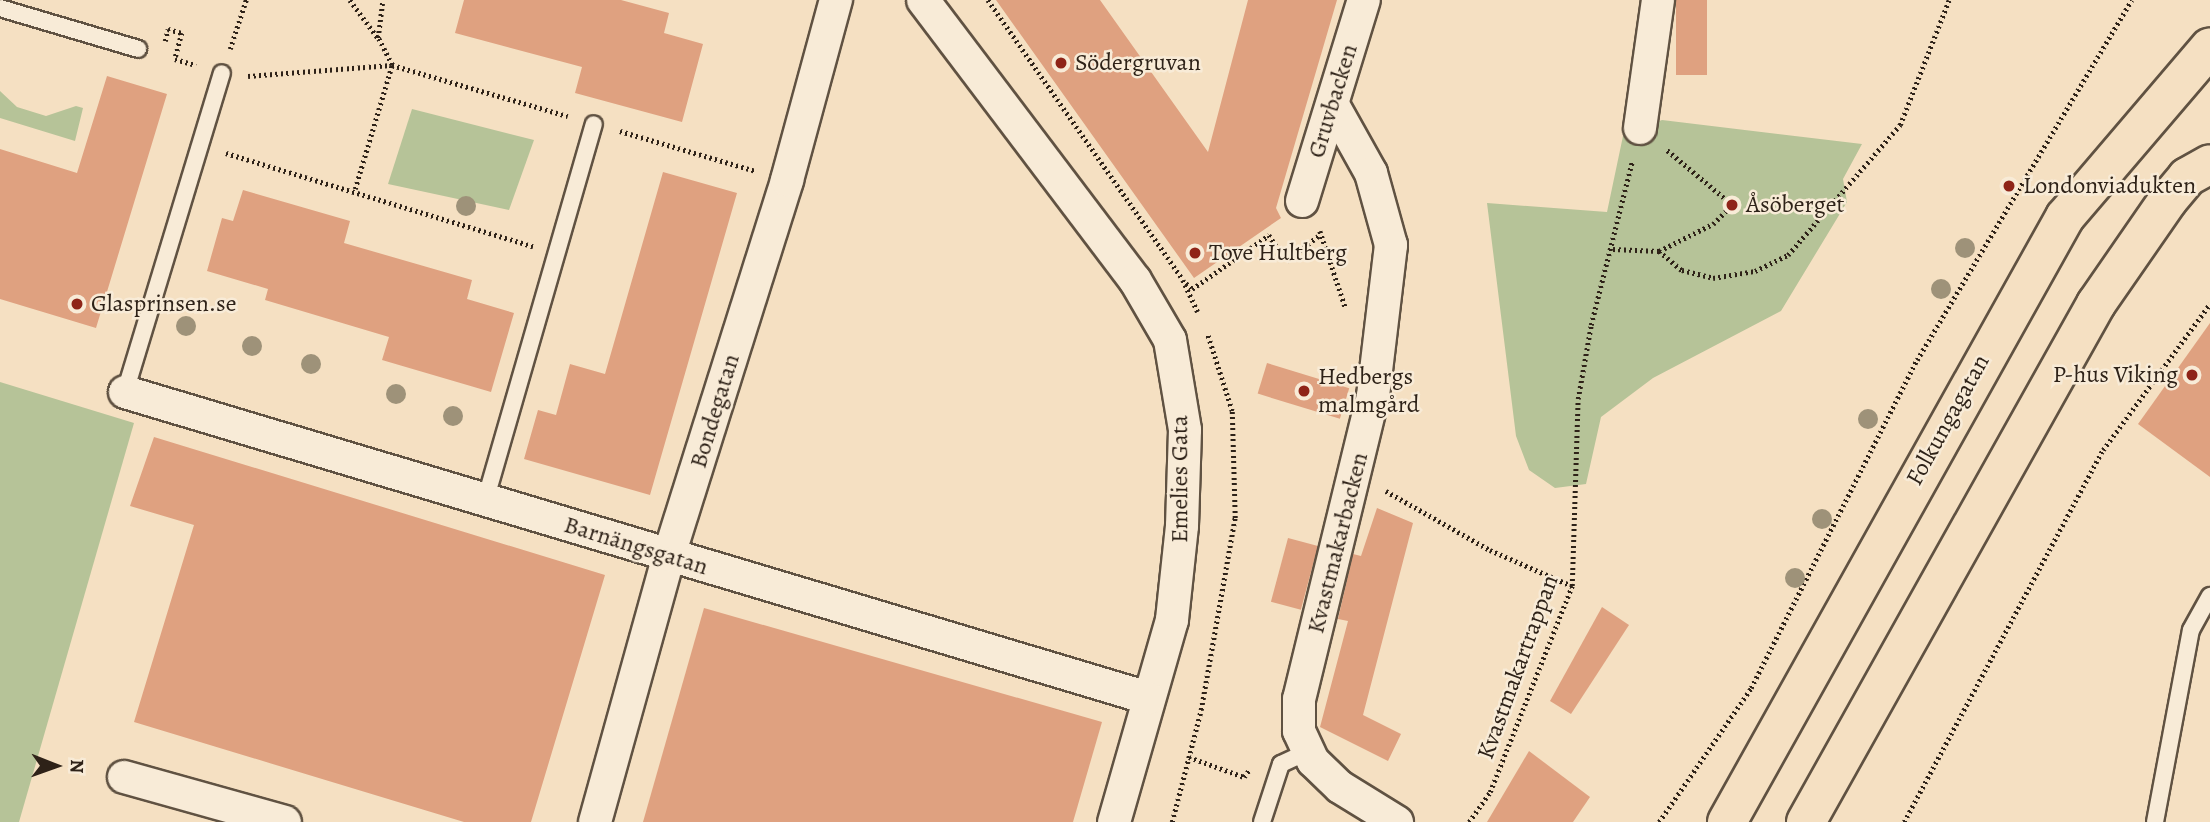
<!DOCTYPE html>
<meta charset="utf-8">
<style>
body{margin:0}
#map{position:relative;width:2210px;height:822px;overflow:hidden;background:#f5e0c2;font-family:Alegreya,serif}
div>[style]{position:absolute}
.green>*{inset:0;background:#b6c398}
.building>*{inset:0;background:#dfa180;transform-origin:0 0}
.path>*{height:4.5px;margin-top:-2.25px;transform-origin:0;background:repeating-linear-gradient(90deg,#2e2218 0 2px,transparent 0 5.5px)}
.roads{filter:drop-shadow(2px 0 #605242) drop-shadow(-2px 0 #605242) drop-shadow(0 2px #605242) drop-shadow(0 -2px #605242)}
.service>*{height:16px;margin:-8px;padding:0 8px;transform-origin:8px;border-radius:8px;background:#f8ebd7}
.minor>*{height:32px;margin:-16px;padding:0 16px;transform-origin:16px;border-radius:16px;background:#f8ebd7}
.primary>*{height:38px;margin:-19px;padding:0 19px;transform-origin:19px;border-radius:19px;background:#f5e0c2}
.trees>*{width:20px;height:20px;margin:-10px;border-radius:50%;background:#9e9279}
.dots>*{width:19px;height:19px;translate:-50% -50%;box-sizing:border-box;border:4px solid #f8ebd7;border-radius:50%}
span{translate:-50% -50%;white-space:nowrap;text-align:center;line-height:1.15;-webkit-text-stroke:5px #f8ebd7;paint-order:stroke}
.poi-label{font-size:24px;color:#2e2218}
.left{translate:0 -50%;text-align:left}
.right{translate:-100% -50%;text-align:right}
.street-label{font-size:24px;color:#2e2218}
.north{position:absolute;left:21px;top:731px;width:70px;height:70px;-webkit-text-stroke:5px #f8ebd7;paint-order:stroke;rotate:91deg;font-size:19px;font-weight:700;line-height:28px;text-align:center;color:#2e2218}
.north::after{content:'';display:block;margin:auto;width:24px;height:32px;background:#2e2218;clip-path:polygon(50% 0,100% 100%,50% 72%,0 100%)}
</style>
<div id="map">
<div class="green">
<div style="clip-path:polygon(0 91px,17px 107px,46px 116px,76px 106px,83px 108px,75px 141px,0 118px)"></div>
<div style="clip-path:polygon(412px 109px,534px 140px,509px 210px,388px 184px)"></div>
<div style="clip-path:polygon(1662px 120px,1862px 144px,1843px 179px,1847px 202px,1781px 311px,1653px 378px,1601px 417px,1586px 484px,1555px 488px,1529px 470px,1516px 436px,1487px 203px,1607px 212px,1623px 136px)"></div>
<div style="clip-path:polygon(0 382px,134px 423px,19px 822px,0 822px)"></div>
</div>
<div class="building">
<div style="clip-path:polygon(464px 0,621px 0,669px 13px,664px 33px,703px 44px,682px 122px,575px 93px,582px 67px,455px 33px)"></div>
<div style="clip-path:polygon(996px 0,1100px 0,1208px 152px,1248px 0,1337px 0,1276px 208px,1281px 218px,1194px 278px)"></div>
<div style="left:1676px;top:0;width:31px;height:75px"></div>
<div style="clip-path:polygon(107px 76px,167px 94px,96px 328px,0 299px,0 149px,77px 173px)"></div>
<div style="clip-path:polygon(663px 172px,737px 193px,650px 495px,524px 459px,538px 410px,556px 415px,570px 364px,605px 374px)"></div>
<div style="clip-path:polygon(243px 190px,350px 221px,344px 243px,472px 280px,467px 299px,514px 313px,491px 392px,382px 360px,389px 337px,265px 300px,268px 289px,207px 271px,222px 218px,233px 221px)"></div>
<div style="clip-path:polygon(2210px 323px,2210px 477px,2138px 424px)"></div>
<div style="left:1267px;top:363px;width:86px;height:32px;rotate:17deg"></div>
<div style="clip-path:polygon(154px 437px,605px 575px,531px 822px,464px 822px,134px 722px,194px 525px,130px 506px)"></div>
<div style="clip-path:polygon(1377px 508px,1413px 523px,1363px 715px,1401px 734px,1388px 761px,1320px 727px,1348px 621px,1338px 619px,1353px 554px,1361px 556px)"></div>
<div style="left:1288px;top:538px;width:31px;height:66px;rotate:15deg"></div>
<div style="clip-path:polygon(1602px 607px,1629px 625px,1571px 714px,1550px 701px)"></div>
<div style="clip-path:polygon(704px 608px,1102px 722px,1073px 822px,643px 822px)"></div>
<div style="clip-path:polygon(1529px 751px,1590px 797px,1573px 822px,1487px 822px)"></div>
</div>
<div class="path">
<div style="left:350px;top:0;width:47px;rotate:53.6deg"></div>
<div style="left:988px;top:0;width:341px;rotate:55.1deg"></div>
<div style="left:1183px;top:280px;width:35px;rotate:65deg"></div>
<div style="left:165px;top:41px;width:12px;rotate:-76deg"></div>
<div style="left:168px;top:29px;width:15px;rotate:16deg"></div>
<div style="left:182px;top:33px;width:27px;rotate:105deg"></div>
<div style="left:175px;top:59px;width:22px;rotate:16deg"></div>
<div style="left:230px;top:49px;width:52px;rotate:-71.9deg"></div>
<div style="left:248px;top:76px;width:144px;rotate:-4.4deg"></div>
<div style="left:392px;top:65px;width:183px;rotate:16.2deg"></div>
<div style="left:620px;top:131px;width:142px;rotate:16.4deg"></div>
<div style="left:226px;top:153px;width:321px;rotate:16.9deg"></div>
<div style="left:355px;top:189px;width:129px;rotate:-73.4deg"></div>
<div style="left:392px;top:65px;width:30px;rotate:-117deg"></div>
<div style="left:378px;top:38px;width:38px;rotate:-83deg"></div>
<div style="left:1320px;top:231px;width:82px;rotate:71.6deg"></div>
<div style="left:1613px;top:249px;width:46px;rotate:2.5deg"></div>
<div style="left:1659px;top:251px;width:30px;rotate:40deg"></div>
<div style="left:1682px;top:270px;width:32px;rotate:14deg"></div>
<div style="left:1713px;top:278px;width:43px;rotate:-9.5deg"></div>
<div style="left:1755px;top:271px;width:37px;rotate:-26deg"></div>
<div style="left:1788px;top:255px;width:172px;rotate:-49.3deg"></div>
<div style="left:1900px;top:125px;width:134px;rotate:-68.6deg"></div>
<div style="left:1659px;top:251px;width:60px;rotate:-26.6deg"></div>
<div style="left:1713px;top:224px;width:27px;rotate:-45deg"></div>
<div style="left:1732px;top:205px;width:87px;rotate:-140.1deg"></div>
<div style="left:1186px;top:283px;width:8px;rotate:45deg"></div>
<div style="left:1192px;top:289px;width:94px;rotate:-35deg"></div>
<div style="left:1269px;top:235px;width:31px;rotate:57deg"></div>
<div style="left:1286px;top:261px;width:44px;rotate:-37.6deg"></div>
<div style="left:1386px;top:491px;width:120px;rotate:29.6deg"></div>
<div style="left:1490px;top:550px;width:90px;rotate:23.7deg"></div>
<div style="left:1189px;top:757px;width:59px;rotate:20deg"></div>
<div style="left:1244px;top:777px;width:9px;rotate:-54deg"></div>
<div style="left:1172px;top:822px;width:116px;rotate:-75.5deg"></div>
<div style="left:1201px;top:710px;width:195px;rotate:-80deg"></div>
<div style="left:1235px;top:518px;width:107px;rotate:-91.6deg"></div>
<div style="left:1232px;top:411px;width:82px;rotate:-107.8deg"></div>
<div style="left:1469px;top:822px;width:37px;rotate:-55deg"></div>
<div style="left:1490px;top:792px;width:222px;rotate:-68.3deg"></div>
<div style="left:1572px;top:586px;width:187px;rotate:-88.2deg"></div>
<div style="left:1578px;top:399px;width:75px;rotate:-80deg"></div>
<div style="left:1591px;top:325px;width:168px;rotate:-75.9deg"></div>
<div style="left:1659px;top:822px;width:163px;rotate:-55.5deg"></div>
<div style="left:1751px;top:688px;width:368px;rotate:-63.2deg"></div>
<div style="left:1917px;top:360px;width:419px;rotate:-59.2deg"></div>
<div style="left:1904px;top:822px;width:422px;rotate:-61.9deg"></div>
<div style="left:2103px;top:450px;width:181px;rotate:-53.8deg"></div>
</div>
<div class="roads">
<div class="service">
<div style="left:0;top:8px;width:144px;rotate:16.5deg"></div>
<div style="left:125px;top:392px;width:333px;rotate:-73.1deg"></div>
<div style="left:485px;top:501px;width:392px;rotate:-73.9deg"></div>
<div style="left:1262px;top:822px;width:61px;rotate:-71.9deg"></div>
<div style="left:1281px;top:764px;width:31px;rotate:-25deg"></div>
<div style="left:2155px;top:822px;width:195px;rotate:-79.4deg"></div>
<div style="left:2191px;top:630px;width:39px;rotate:-61deg"></div>
</div>
<div class="minor">
<div style="left:923px;top:0;width:351px;rotate:52.9deg"></div>
<div style="left:1135px;top:280px;width:69px;rotate:59.7deg"></div>
<div style="left:1170px;top:340px;width:91px;rotate:80.5deg"></div>
<div style="left:1185px;top:430px;width:96px;rotate:91.8deg"></div>
<div style="left:1182px;top:526px;width:95px;rotate:96.1deg"></div>
<div style="left:1172px;top:620px;width:210px;rotate:106deg"></div>
<div style="left:1333px;top:105px;width:78px;rotate:60.8deg"></div>
<div style="left:1371px;top:173px;width:75px;rotate:74.5deg"></div>
<div style="left:1391px;top:245px;width:152px;rotate:96.8deg"></div>
<div style="left:1373px;top:396px;width:312px;rotate:103.7deg"></div>
<div style="left:1299px;top:699px;width:32px;rotate:90deg"></div>
<div style="left:1299px;top:731px;width:33px;rotate:65deg"></div>
<div style="left:1313px;top:761px;width:37px;rotate:44deg"></div>
<div style="left:1340px;top:787px;width:67px;rotate:31.6deg"></div>
<div style="left:1640px;top:128px;width:129px;rotate:-82deg"></div>
<div style="left:1302px;top:201px;width:210px;rotate:-72.9deg"></div>
<div style="left:125px;top:392px;width:1068px;rotate:16.65deg"></div>
<div style="left:124px;top:777px;width:167px;rotate:15.6deg"></div>
<div style="left:595px;top:822px;width:277px;rotate:-74.5deg"></div>
<div style="left:669px;top:555px;width:393px;rotate:-72.5deg"></div>
<div style="left:787px;top:180px;width:187px;rotate:-74.8deg"></div>
</div>
<div class="primary">
<div style="left:1727px;top:822px;width:693px;rotate:-60.81deg"></div>
<div style="left:2065px;top:217px;width:223px;rotate:-49.5deg"></div>
<div style="left:1806px;top:822px;width:594px;rotate:-60.76deg"></div>
<div style="left:2096px;top:304px;width:126px;rotate:-55.3deg"></div>
<div style="left:2168px;top:200px;width:30px;rotate:-50deg"></div>
<div style="left:2187px;top:177px;width:26px;rotate:-29deg"></div>
</div>
</div>
<div class="trees">
<div style="left:466px;top:206px"></div>
<div style="left:1965px;top:248px"></div>
<div style="left:1941px;top:289px"></div>
<div style="left:186px;top:326px"></div>
<div style="left:252px;top:346px"></div>
<div style="left:311px;top:364px"></div>
<div style="left:396px;top:394px"></div>
<div style="left:453px;top:416px"></div>
<div style="left:1868px;top:419px"></div>
<div style="left:1822px;top:519px"></div>
<div style="left:1795px;top:578px"></div>
</div>
<div class="dots">
<div style="left:1061px;top:63px;background:#8f2418"></div>
<div style="left:2009px;top:186px;background:#8f2418"></div>
<div style="left:1732px;top:205px;background:#8f2418"></div>
<div style="left:1195px;top:253px;background:#8f2418"></div>
<div style="left:77px;top:304px;background:#8f2418"></div>
<div style="left:2192px;top:375px;background:#8f2418"></div>
<div style="left:1304px;top:391px;background:#8f2418"></div>
</div>
<div class="poi-label">
<span class="left" style="left:1075px;top:63px">Södergruvan</span>
<span class="left" style="left:2023px;top:186px">Londonviadukten</span>
<span class="left" style="left:1746px;top:205px">Åsöberget</span>
<span class="left" style="left:1209px;top:253px">Tove Hultberg</span>
<span class="left" style="left:91px;top:304px">Glasprinsen.se</span>
<span class="right" style="left:2178px;top:375px">P-hus Viking</span>
<span class="left" style="left:1318px;top:391px">Hedbergs<br>malmgård</span>
</div>
<div class="street-label">
<span style="left:1333px;top:101px;rotate:-73deg">Gruvbacken</span>
<span style="left:715px;top:411px;rotate:-73deg">Bondegatan</span>
<span style="left:1948px;top:420px;rotate:-61deg">Folkungagatan</span>
<span style="left:1180px;top:479px;rotate:-90deg">Emelies Gata</span>
<span style="left:1338px;top:543px;rotate:-76deg">Kvastmakarbacken</span>
<span style="left:636px;top:546px;rotate:17deg">Barnängsgatan</span>
<span style="left:1518px;top:667px;rotate:-70deg">Kvastmakartrappan</span>
</div>
<div class="north">N</div>
</div>
